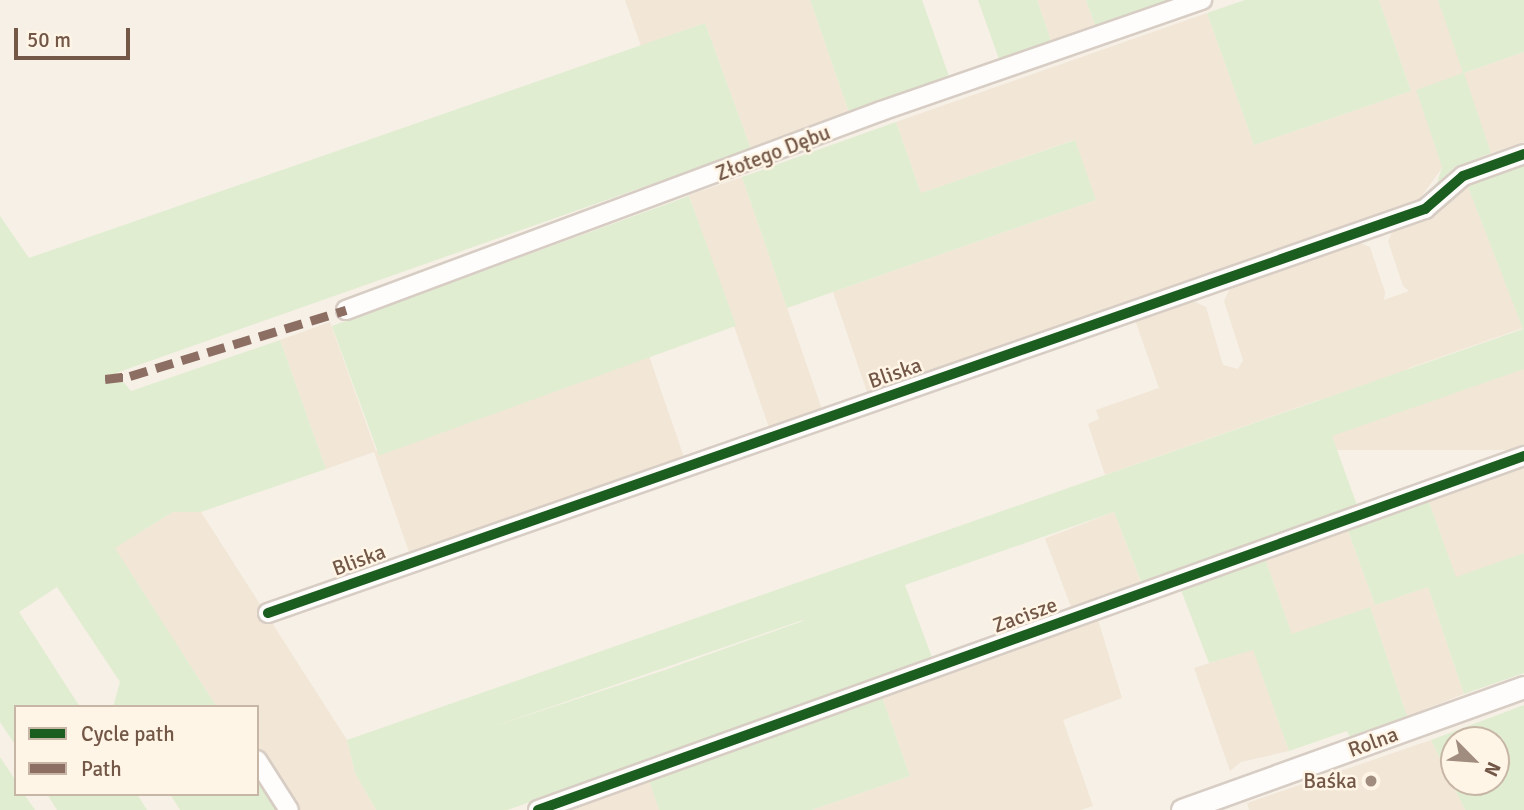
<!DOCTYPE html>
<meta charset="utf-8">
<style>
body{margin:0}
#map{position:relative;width:1524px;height:810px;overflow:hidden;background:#f6f0e6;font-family:Signika,sans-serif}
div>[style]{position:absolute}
.residential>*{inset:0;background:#f2e6d6;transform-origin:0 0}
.green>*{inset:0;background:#e1edd0;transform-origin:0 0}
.roads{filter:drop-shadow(2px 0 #d7cdc4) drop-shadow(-2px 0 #d7cdc4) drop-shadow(0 2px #d7cdc4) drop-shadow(0 -2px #d7cdc4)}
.minor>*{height:18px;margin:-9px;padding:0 9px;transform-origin:9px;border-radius:9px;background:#fefdfb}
.tertiary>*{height:21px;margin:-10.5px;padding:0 10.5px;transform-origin:10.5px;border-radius:10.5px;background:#fefdfb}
.quiet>*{height:9px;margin-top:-4.5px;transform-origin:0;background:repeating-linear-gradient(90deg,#8d6e63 0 18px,transparent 0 27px)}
.cycleway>*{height:10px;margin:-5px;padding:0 5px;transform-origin:5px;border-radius:5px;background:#1b5e20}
.dots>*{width:19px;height:19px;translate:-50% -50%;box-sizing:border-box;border:4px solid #fff5e6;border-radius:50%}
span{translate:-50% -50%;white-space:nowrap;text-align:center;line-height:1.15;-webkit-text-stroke:5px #fff5e6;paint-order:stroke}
.street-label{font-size:21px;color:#735747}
.poi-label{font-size:21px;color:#735747}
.right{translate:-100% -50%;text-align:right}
.legend{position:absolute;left:14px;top:705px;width:245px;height:91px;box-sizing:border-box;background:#fff5e6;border:2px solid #c7b6a6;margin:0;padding:9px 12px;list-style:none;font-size:21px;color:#735747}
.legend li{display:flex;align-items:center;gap:14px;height:35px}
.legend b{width:35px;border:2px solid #c7b6a6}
.north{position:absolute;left:1440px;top:726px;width:70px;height:70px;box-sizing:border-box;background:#fff5e6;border:2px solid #c7b6a6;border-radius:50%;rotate:115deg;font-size:19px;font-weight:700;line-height:28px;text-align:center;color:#735747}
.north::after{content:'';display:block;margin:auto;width:24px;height:32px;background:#a18d7f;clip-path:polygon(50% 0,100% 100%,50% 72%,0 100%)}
.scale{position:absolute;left:14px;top:28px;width:116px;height:32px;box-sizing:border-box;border:4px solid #735747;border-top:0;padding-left:9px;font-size:21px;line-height:24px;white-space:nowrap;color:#735747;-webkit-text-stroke:5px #fff5e6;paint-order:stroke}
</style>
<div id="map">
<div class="residential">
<div style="clip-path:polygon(625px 0,810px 0,850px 115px,751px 149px,705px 23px,641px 46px)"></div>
<div style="clip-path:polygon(1037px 0,1086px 0,1096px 28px,1052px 43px)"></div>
<div style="clip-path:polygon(1379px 0,1438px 0,1464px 73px,1524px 52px,1524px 142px,1491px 153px,1463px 73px,1442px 168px,1418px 201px,867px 392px,833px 292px,1096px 200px,1074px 140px,921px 193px,896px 122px,1207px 13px,1254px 145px,1411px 91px)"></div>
<div style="left:742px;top:177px;width:245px;height:56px;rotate:71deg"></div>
<div style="clip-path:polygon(1466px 182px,1523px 328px,1105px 475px,1088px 424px,1099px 419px,1096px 410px,1159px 388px,1135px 320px,1191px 300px,1206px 307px,1223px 365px,1238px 369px,1243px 360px,1224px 301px,1231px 286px,1358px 242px,1370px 247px,1385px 292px,1384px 300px,1409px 291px,1403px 286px,1388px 241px,1393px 230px,1427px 218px)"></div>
<div style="clip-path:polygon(330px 322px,376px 451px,649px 356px,684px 457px,409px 552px,374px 452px,326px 469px,280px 340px)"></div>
<div style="left:1524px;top:369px;width:81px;height:203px;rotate:90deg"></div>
<div style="clip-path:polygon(1524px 468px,1524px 553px,1456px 578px,1429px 502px)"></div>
<div style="clip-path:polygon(173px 512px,201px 512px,347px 740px,355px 773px,376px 810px,296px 810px,257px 750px,257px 707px,217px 707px,114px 548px)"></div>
<div style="left:1114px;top:512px;width:80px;height:74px;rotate:69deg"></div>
<div style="clip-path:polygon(1348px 531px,1375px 605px,1428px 587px,1464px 694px,1407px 716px,1370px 607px,1292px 635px,1265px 559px)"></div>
<div style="clip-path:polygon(1098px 620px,1122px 698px,1063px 720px,1093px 806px,1081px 810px,812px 810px,910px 776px,882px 697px)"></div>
<div style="clip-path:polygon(1253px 649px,1289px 751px,1241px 762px,1230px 771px,1194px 668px)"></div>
<div style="clip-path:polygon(1431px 740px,1465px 810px,1249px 810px,1247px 803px)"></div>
<div style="clip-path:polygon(649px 780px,659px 810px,566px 810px)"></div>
</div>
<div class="green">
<div style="clip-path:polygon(810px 0,922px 0,950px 79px,850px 115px)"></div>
<div style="clip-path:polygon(978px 0,1037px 0,1052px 43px,1000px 62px)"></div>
<div style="clip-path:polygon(1086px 0,1180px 0,1096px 28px)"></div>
<div style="clip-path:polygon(1245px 0,1379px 0,1411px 91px,1254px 145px,1207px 13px)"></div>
<div style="clip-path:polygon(1438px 0,1524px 0,1524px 52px,1464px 73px,1491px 153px,1455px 167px,1437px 183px,1442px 167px,1416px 90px,1463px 73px)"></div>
<div style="clip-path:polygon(705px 23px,751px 149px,116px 373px,131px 391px,280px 340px,326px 469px,201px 512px,173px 512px,115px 548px,217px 707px,113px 707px,120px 682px,57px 587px,19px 612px,80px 707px,16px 707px,16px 746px,0 722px,0 216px,29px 258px)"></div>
<div style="clip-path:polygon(896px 122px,921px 193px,1075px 140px,1096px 200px,787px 308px,742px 177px)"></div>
<div style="clip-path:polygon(evenodd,1524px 161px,1524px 369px,1332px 436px,1358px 508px,1143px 587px,1114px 512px,905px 585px,933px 660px,507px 810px,376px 810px,355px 773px,347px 740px,1523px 329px,1466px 182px,1524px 161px,803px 621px,665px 670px,486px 729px,803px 620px,803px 621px)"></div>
<div style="left:689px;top:196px;width:138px;height:380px;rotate:70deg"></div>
<div style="clip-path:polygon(1429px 502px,1456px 577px,1524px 553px,1524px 673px,1464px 694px,1428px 587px,1375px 605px,1348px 531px)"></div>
<div style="clip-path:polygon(1265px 559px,1292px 634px,1370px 607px,1407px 716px,1350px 737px,1347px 731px,1289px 751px,1253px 650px,1209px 663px,1181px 590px)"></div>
<div style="clip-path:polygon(882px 697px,910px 776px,812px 810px,659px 810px,649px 780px)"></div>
<div style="clip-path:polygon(evenodd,1524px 705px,1524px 810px,1465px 810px,1431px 740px,1524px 705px,1454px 740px,1496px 740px,1496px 782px,1454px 782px,1454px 740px)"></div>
<div style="clip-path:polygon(0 757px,16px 781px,16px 794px,24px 794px,35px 810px,0 810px)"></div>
<div style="clip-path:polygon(257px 770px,282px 810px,180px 810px,170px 794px,257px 794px)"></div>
<div style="clip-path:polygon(47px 794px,137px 794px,147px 810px,57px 810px)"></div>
</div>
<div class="roads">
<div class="minor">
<div style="left:346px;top:310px;width:571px;rotate:-20.4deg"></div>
<div style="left:881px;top:111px;width:340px;rotate:-19.1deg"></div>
<div style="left:268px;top:613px;width:1226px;rotate:-19.25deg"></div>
<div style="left:1425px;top:209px;width:50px;rotate:-41deg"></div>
<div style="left:1463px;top:176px;width:65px;rotate:-19.8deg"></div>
<div style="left:257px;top:760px;width:59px;rotate:57.4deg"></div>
<div style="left:538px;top:810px;width:1048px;rotate:-19.75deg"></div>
</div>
<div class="tertiary">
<div style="left:1182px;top:810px;width:363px;rotate:-19.8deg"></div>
</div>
</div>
<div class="quiet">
<div style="left:105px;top:379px;width:25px;rotate:-7deg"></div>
<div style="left:130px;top:376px;width:226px;rotate:-17deg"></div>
</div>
<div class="cycleway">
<div style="left:268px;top:613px;width:1226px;rotate:-19.25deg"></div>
<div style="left:1425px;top:209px;width:50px;rotate:-41deg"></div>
<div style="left:1463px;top:176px;width:65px;rotate:-19.8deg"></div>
<div style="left:538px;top:810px;width:1048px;rotate:-19.75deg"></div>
</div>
<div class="dots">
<div style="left:1371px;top:781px;background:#a18d7f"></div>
</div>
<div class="street-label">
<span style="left:773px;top:153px;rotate:-21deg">Złotego Dębu</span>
<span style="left:895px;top:373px;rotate:-19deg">Bliska</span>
<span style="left:359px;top:560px;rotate:-20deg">Bliska</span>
<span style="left:1025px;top:615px;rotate:-20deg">Zacisze</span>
<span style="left:1373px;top:742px;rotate:-20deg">Rolna</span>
</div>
<div class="poi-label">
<span class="right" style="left:1357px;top:781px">Baśka</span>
</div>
<ul class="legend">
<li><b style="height:9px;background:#1b5e20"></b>Cycle path</li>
<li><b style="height:9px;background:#8d6e63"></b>Path</li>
</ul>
<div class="north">N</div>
<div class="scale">50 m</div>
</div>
